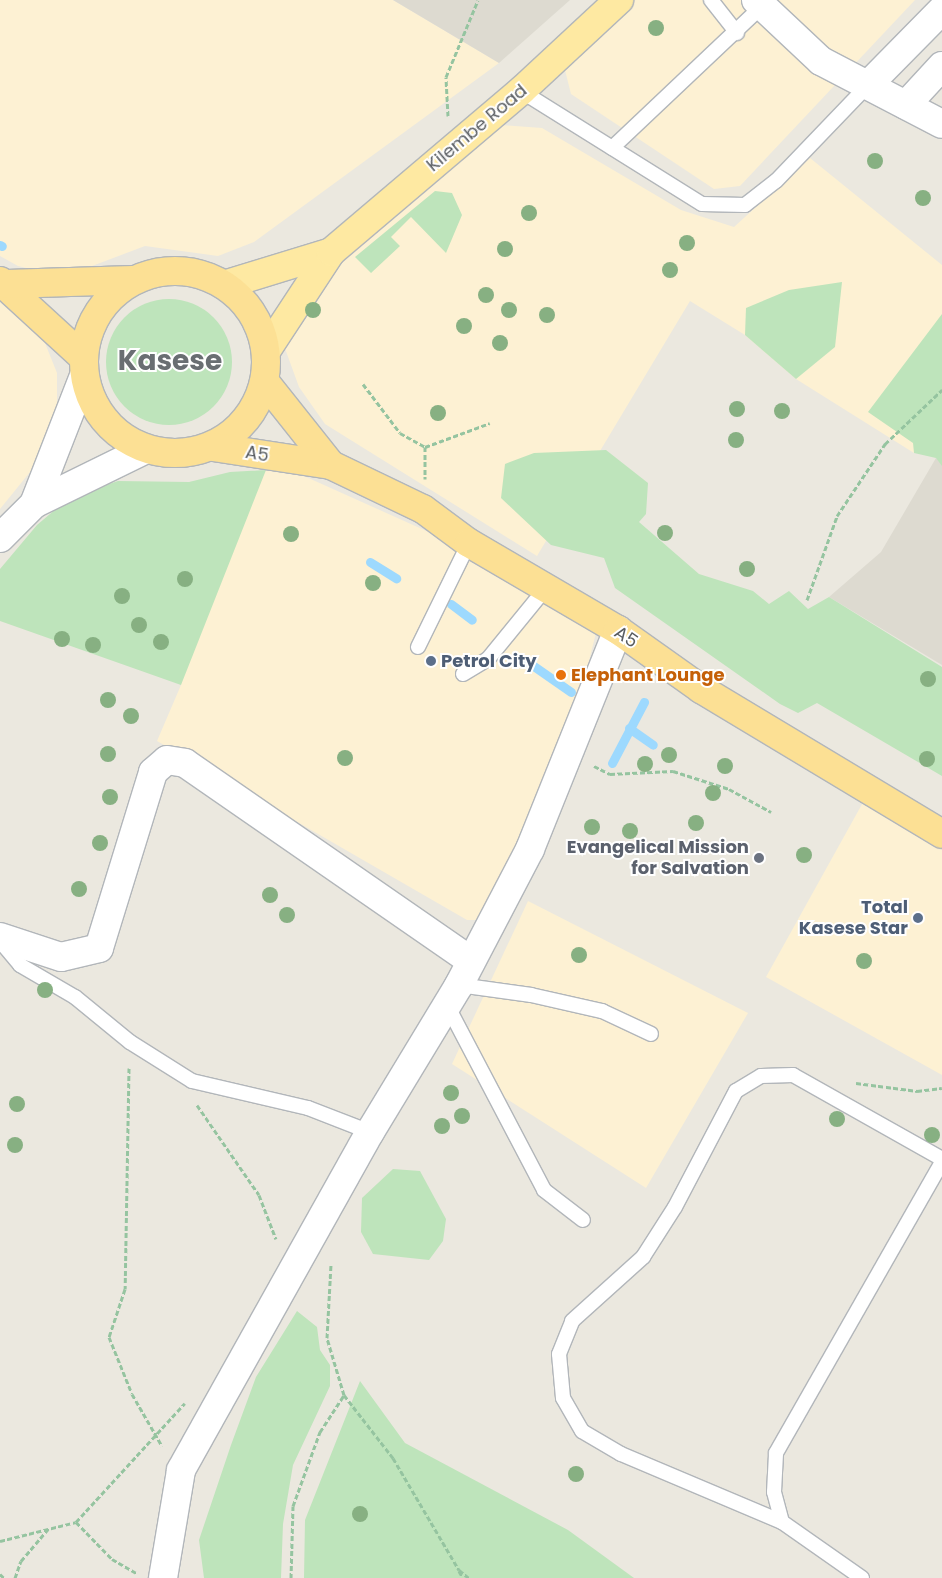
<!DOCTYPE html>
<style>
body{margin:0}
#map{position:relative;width:942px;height:1578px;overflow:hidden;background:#ebe8df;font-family:Poppins,sans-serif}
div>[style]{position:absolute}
.commercial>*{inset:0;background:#fdf1d3}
.education>*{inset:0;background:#dddad0}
.green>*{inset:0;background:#bee4bb}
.round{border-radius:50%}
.stream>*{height:9px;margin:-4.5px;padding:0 4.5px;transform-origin:4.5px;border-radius:4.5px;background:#9dd9fe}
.path>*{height:3px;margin-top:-1.5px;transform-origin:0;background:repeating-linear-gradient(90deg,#95c4a0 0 5px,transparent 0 7.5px)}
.roads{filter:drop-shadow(1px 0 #b2b6ba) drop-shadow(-1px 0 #b2b6ba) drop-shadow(0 1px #b2b6ba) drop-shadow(0 -1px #b2b6ba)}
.service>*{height:14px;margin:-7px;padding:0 7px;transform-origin:7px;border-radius:7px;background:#fff}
.minor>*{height:28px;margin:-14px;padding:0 14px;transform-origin:14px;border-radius:14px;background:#fff}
.primary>*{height:28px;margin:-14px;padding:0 14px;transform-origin:14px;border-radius:14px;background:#fee9a2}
.trunk>*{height:28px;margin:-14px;padding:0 14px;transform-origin:14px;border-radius:14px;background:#fce094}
.trunk>.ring{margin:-14px;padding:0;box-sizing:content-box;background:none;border:28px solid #fce094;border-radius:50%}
.trees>*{width:16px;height:16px;margin:-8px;border-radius:50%;background:#87b082}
.dots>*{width:14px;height:14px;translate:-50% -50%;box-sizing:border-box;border:2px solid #fff;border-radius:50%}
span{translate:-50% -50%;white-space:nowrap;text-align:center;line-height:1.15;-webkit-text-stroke:4px #fff;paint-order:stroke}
.street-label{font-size:18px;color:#585c60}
.service-label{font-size:18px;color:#4e5e75;font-weight:700}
.left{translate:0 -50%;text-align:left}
.right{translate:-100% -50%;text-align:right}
.food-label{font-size:18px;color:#c56008;font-weight:700}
.worship-label{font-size:18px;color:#5b616d;font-weight:700}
.town-label{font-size:28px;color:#696e72;font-weight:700}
</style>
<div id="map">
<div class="commercial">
<div style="clip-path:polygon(0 0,393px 0,499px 63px,254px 242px,218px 256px,145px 246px,63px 277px,18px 266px,0 256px)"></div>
<div style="clip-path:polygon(625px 0,915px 0,740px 186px,714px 189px,571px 94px,563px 62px)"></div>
<div style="clip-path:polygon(501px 125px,542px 128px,681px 210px,734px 227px,810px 158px,942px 265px,942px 402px,914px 453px,796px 379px,745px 335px,690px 301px,537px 556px,325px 424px,299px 387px,283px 343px,300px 277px)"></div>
<div style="clip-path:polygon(0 298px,43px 338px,57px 373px,57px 415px,39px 461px,0 509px)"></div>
<div style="clip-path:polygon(266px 470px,304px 476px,442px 538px,596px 633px,548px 824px,484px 920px,467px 920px,157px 741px,181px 685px,180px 609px)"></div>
<div style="clip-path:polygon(866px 797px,942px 839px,942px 1075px,766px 977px)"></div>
<div style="clip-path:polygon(528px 901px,748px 1013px,646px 1188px,452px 1064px)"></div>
</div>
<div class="education">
<div style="clip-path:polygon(393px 0,570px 0,499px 63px)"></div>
<div style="clip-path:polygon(936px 458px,942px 463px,942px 665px,829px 597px,881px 552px)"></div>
</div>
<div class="green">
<div style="clip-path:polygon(435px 191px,452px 193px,462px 215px,446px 253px,411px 217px,391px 237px,400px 246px,371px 273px,355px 257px)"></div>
<div style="clip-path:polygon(842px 282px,835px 347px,796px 379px,745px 335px,746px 308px,789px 290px)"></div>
<div class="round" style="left:106px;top:299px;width:126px;height:126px"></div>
<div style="clip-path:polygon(942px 314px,942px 466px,936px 458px,914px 453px,913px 443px,868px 412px)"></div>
<div style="clip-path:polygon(606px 450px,648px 483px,646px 514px,639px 522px,699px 574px,753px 591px,769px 604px,789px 591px,808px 609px,829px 597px,942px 667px,942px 776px,817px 703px,798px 713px,780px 704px,615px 588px,604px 558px,551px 545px,501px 498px,505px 464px,534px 453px)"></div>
<div style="clip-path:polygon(266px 470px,181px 685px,0 621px,0 569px,37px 525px,70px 497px,118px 481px,189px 482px,230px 472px)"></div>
<div style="clip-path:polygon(393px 1169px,420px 1171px,446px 1219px,443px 1241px,429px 1260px,373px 1254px,361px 1232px,362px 1198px)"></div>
<div style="clip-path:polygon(297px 1311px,317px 1327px,320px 1350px,330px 1365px,330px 1386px,293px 1465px,283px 1524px,281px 1578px,204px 1578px,199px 1540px,231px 1445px,256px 1377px)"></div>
<div style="clip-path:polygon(360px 1381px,405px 1443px,568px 1530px,634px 1578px,304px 1578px,305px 1520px)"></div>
</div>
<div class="stream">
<div style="left:0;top:245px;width:2px;rotate:27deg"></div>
<div style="left:370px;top:562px;width:31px;rotate:32deg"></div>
<div style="left:451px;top:604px;width:26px;rotate:37deg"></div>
<div style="left:525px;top:660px;width:56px;rotate:34.8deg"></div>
<div style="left:629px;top:728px;width:29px;rotate:35deg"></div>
<div style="left:612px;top:763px;width:69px;rotate:-62.3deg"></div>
</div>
<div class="path">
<div style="left:448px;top:116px;width:39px;rotate:-93deg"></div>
<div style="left:446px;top:77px;width:83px;rotate:-67.4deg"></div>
<div style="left:363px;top:384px;width:61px;rotate:52.9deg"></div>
<div style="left:400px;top:433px;width:29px;rotate:29deg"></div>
<div style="left:425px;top:447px;width:69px;rotate:-20.3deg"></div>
<div style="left:425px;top:447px;width:32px;rotate:90deg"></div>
<div style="left:807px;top:600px;width:89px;rotate:-70.3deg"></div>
<div style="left:837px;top:516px;width:87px;rotate:-56.3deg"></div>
<div style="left:885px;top:444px;width:79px;rotate:-43.5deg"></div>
<div style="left:594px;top:766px;width:18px;rotate:27deg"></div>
<div style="left:610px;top:774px;width:63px;rotate:-2.7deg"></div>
<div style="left:673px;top:771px;width:59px;rotate:17.8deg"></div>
<div style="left:729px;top:789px;width:48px;rotate:28.7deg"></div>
<div style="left:129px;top:1068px;width:221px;rotate:91deg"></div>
<div style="left:125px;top:1289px;width:51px;rotate:108.4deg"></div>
<div style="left:109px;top:1337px;width:61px;rotate:68deg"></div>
<div style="left:132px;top:1394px;width:60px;rotate:60deg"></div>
<div style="left:856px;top:1083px;width:62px;rotate:7.5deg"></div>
<div style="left:917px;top:1091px;width:25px;rotate:-7deg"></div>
<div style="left:197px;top:1105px;width:109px;rotate:55.4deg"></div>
<div style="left:259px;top:1195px;width:47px;rotate:68.9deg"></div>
<div style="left:344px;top:1395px;width:80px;rotate:52.1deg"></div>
<div style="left:393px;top:1458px;width:130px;rotate:59.5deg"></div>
<div style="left:459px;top:1570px;width:13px;rotate:39deg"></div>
<div style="left:76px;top:1522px;width:52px;rotate:45.8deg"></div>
<div style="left:112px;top:1559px;width:28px;rotate:30deg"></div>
<div style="left:0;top:1541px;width:78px;rotate:-14deg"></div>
<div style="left:76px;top:1522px;width:161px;rotate:-47.5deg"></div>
<div style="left:459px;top:1571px;width:8px;rotate:60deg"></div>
<div style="left:0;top:1574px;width:6px;rotate:45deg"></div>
<div style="left:15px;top:1578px;width:18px;rotate:-71deg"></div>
<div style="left:21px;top:1561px;width:42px;rotate:-49.8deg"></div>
<div style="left:291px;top:1578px;width:72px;rotate:-88.4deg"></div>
<div style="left:293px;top:1506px;width:79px;rotate:-70deg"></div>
<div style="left:320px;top:1432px;width:44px;rotate:-57deg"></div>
<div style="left:344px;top:1395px;width:59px;rotate:-106.6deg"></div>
<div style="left:327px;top:1338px;width:73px;rotate:-86.9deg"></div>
</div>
<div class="roads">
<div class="service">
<div style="left:711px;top:0;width:42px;rotate:51.8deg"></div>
<div style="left:521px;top:91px;width:213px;rotate:32deg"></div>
<div style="left:702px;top:204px;width:43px;rotate:1.3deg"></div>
<div style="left:745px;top:205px;width:39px;rotate:-38deg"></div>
<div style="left:776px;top:181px;width:134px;rotate:-46.2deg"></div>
<div style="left:612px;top:148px;width:205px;rotate:-43.4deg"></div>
<div style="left:418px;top:647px;width:116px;rotate:-63.9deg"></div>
<div style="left:463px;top:674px;width:29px;rotate:-31deg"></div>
<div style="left:488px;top:659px;width:92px;rotate:-50.8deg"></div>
<div style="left:1px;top:942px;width:30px;rotate:50deg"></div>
<div style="left:20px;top:965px;width:64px;rotate:30.2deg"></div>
<div style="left:75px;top:997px;width:71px;rotate:39.3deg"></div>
<div style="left:130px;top:1042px;width:73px;rotate:32.2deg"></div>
<div style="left:192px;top:1081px;width:119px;rotate:13.1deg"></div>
<div style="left:308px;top:1108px;width:66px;rotate:21.2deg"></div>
<div style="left:459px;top:985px;width:73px;rotate:7.9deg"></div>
<div style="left:531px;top:995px;width:73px;rotate:12.7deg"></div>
<div style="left:602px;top:1011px;width:54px;rotate:25.1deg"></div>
<div style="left:447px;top:1005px;width:209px;rotate:62.3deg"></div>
<div style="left:544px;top:1190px;width:49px;rotate:37.6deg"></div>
<div style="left:782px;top:1522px;width:31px;rotate:-105deg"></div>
<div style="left:774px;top:1492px;width:39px;rotate:-87deg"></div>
<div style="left:776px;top:1453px;width:335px;rotate:-60.3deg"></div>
<div style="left:862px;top:1578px;width:98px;rotate:-145deg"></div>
<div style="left:782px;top:1522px;width:175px;rotate:-157.1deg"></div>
<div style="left:621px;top:1454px;width:45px;rotate:-149.5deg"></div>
<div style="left:582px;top:1431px;width:38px;rotate:-120deg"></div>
<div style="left:563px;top:1398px;width:44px;rotate:-95.2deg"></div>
<div style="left:559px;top:1354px;width:35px;rotate:-68deg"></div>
<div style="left:572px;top:1321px;width:96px;rotate:-42deg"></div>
<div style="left:643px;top:1257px;width:59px;rotate:-57.4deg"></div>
<div style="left:675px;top:1207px;width:131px;rotate:-62.3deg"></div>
<div style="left:736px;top:1091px;width:29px;rotate:-31deg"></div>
<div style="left:761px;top:1076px;width:32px;rotate:-2deg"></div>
<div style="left:793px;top:1075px;width:171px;rotate:29.4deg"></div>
</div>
<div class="minor">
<div style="left:756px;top:0;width:89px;rotate:43.2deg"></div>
<div style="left:821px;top:61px;width:136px;rotate:27.5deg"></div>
<div style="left:869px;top:84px;width:104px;rotate:-45.4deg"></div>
<div style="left:906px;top:105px;width:53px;rotate:-47.3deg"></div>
<div style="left:34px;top:504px;width:137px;rotate:-68.7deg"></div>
<div style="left:0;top:538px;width:48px;rotate:-45deg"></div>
<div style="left:34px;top:504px;width:123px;rotate:-26.1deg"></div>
<div style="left:0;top:937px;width:64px;rotate:18.2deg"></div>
<div style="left:61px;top:957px;width:39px;rotate:-13deg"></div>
<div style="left:99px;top:948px;width:184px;rotate:-72.9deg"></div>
<div style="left:153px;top:772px;width:18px;rotate:-41deg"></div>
<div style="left:167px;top:760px;width:18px;rotate:9deg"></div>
<div style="left:185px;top:763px;width:348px;rotate:34.7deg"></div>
<div style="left:163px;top:1578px;width:109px;rotate:-80.5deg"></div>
<div style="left:181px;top:1470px;width:387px;rotate:-60.8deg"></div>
<div style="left:370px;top:1132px;width:172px;rotate:-58.8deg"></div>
<div style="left:459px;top:985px;width:153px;rotate:-62.4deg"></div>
<div style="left:530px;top:849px;width:236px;rotate:-68.1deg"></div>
</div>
<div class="primary">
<div style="left:224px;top:285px;width:112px;rotate:-17.1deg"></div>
<div style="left:266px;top:351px;width:118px;rotate:-56.7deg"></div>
<div style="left:331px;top:252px;width:249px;rotate:-40.3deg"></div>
<div style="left:521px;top:91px;width:134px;rotate:-42.9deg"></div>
</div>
<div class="trunk">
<div class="ring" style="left:84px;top:271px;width:154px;height:154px"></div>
<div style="left:0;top:281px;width:113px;rotate:42.5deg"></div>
<div style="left:7px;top:284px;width:126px;rotate:-1.8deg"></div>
<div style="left:265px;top:382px;width:106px;rotate:51.5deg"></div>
<div style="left:213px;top:447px;width:119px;rotate:8.7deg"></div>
<div style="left:331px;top:465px;width:102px;rotate:25.6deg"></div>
<div style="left:423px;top:509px;width:57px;rotate:36.5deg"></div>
<div style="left:469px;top:543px;width:173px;rotate:30.3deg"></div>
<div style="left:618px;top:630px;width:102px;rotate:35.4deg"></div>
<div style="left:701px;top:689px;width:281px;rotate:31deg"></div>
</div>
</div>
<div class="trees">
<div style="left:656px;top:28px"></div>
<div style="left:875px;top:161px"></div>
<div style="left:923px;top:198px"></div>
<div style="left:529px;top:213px"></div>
<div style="left:687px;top:243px"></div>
<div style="left:505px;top:249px"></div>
<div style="left:670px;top:270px"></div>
<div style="left:486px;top:295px"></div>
<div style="left:313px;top:310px"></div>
<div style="left:509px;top:310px"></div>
<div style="left:547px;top:315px"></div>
<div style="left:464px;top:326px"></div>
<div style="left:500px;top:343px"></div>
<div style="left:737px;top:409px"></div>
<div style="left:782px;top:411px"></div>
<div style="left:438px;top:413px"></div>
<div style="left:736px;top:440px"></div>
<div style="left:665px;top:533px"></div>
<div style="left:291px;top:534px"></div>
<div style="left:747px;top:569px"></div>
<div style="left:185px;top:579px"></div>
<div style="left:373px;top:583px"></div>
<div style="left:122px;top:596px"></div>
<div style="left:139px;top:625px"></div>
<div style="left:62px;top:639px"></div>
<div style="left:161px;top:642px"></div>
<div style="left:93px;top:645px"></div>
<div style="left:928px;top:679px"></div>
<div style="left:108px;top:700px"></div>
<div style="left:131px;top:716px"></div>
<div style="left:108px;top:754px"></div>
<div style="left:669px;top:755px"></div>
<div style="left:345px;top:758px"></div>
<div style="left:927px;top:759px"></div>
<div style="left:645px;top:764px"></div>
<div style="left:725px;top:766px"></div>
<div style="left:713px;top:793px"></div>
<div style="left:110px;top:797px"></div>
<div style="left:696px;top:823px"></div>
<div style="left:592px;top:827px"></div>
<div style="left:630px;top:831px"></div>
<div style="left:100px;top:843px"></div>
<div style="left:804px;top:855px"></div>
<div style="left:79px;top:889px"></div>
<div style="left:270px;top:895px"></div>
<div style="left:287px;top:915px"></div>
<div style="left:579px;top:955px"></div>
<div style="left:864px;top:961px"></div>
<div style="left:45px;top:990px"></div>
<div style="left:451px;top:1093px"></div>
<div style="left:17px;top:1104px"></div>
<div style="left:462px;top:1116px"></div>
<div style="left:837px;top:1119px"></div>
<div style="left:442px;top:1126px"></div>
<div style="left:932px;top:1135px"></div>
<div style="left:15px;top:1145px"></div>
<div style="left:576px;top:1474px"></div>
<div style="left:360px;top:1514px"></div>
</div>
<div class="dots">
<div style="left:431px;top:661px;background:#5c6f8a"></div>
<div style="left:561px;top:675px;background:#e8710a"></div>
<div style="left:759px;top:858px;background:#6b7280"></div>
<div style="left:918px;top:918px;background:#5c6f8a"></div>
</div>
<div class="street-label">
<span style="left:477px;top:128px;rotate:-40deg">Kilembe Road</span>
<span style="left:257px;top:454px;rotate:9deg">A5</span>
<span style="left:626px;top:637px;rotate:34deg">A5</span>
</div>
<div class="service-label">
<span class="left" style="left:441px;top:661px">Petrol City</span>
<span class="right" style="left:908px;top:918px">Total<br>Kasese Star</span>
</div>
<div class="food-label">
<span class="left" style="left:571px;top:675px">Elephant Lounge</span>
</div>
<div class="worship-label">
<span class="right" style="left:749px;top:858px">Evangelical Mission<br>for Salvation</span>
</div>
<div class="town-label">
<span style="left:170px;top:361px">Kasese</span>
</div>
</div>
